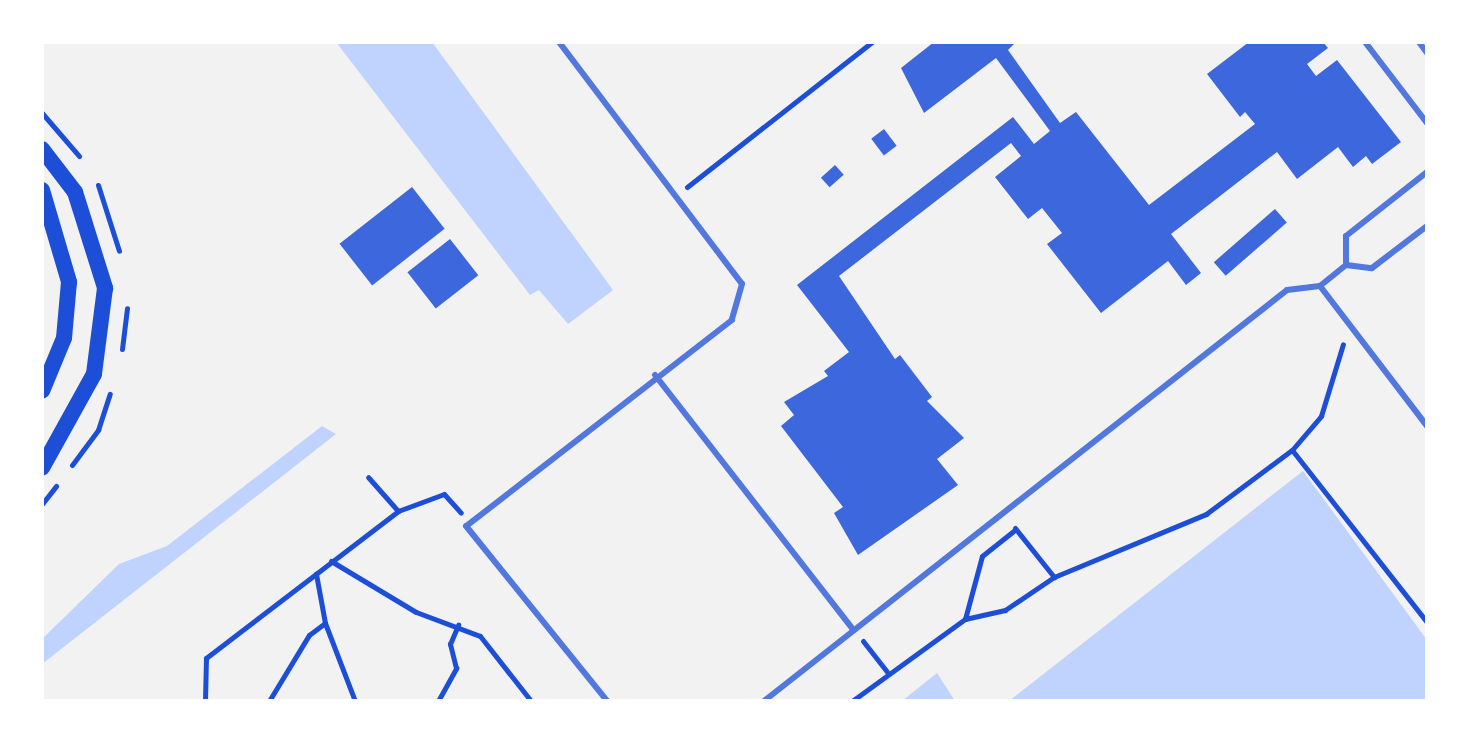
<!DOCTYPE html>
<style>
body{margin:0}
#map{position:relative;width:1469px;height:743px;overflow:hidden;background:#f2f2f2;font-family:"Alegreya Sans",sans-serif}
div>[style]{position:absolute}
.water>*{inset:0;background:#bfd3fe}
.building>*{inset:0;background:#3d67dc;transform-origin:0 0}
.path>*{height:5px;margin:-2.5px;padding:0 2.5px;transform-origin:2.5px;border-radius:2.5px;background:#1d4ed8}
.service>*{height:6px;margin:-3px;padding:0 3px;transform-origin:3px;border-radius:3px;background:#5277de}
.secondary>*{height:16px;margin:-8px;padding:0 8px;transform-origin:8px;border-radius:8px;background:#1d4ed8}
span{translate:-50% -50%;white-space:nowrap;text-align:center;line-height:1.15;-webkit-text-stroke:7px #fff;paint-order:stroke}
.frame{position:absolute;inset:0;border:44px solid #fff;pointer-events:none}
</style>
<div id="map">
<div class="water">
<div style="clip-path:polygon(336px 42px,432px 42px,613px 290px,568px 324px,539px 290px,530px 295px)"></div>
<div style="clip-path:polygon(322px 426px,336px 434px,42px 664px,42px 639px,119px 564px,167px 546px)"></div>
<div style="clip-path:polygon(1303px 471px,1427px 640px,1427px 701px,1009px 701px)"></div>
<div style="clip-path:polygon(937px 673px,955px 701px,902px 701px)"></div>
</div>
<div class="building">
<div style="clip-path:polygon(934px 42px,1016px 42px,1008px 50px,1060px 123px,1076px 112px,1149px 205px,1255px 124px,1245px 112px,1240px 117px,1207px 74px,1249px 42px,1323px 42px,1328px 48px,1307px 64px,1316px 76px,1337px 60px,1401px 142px,1372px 164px,1366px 156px,1353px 167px,1338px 147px,1297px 179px,1277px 152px,1171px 234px,1201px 273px,1186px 285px,1168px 261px,1101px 313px,1047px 244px,1062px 233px,1042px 208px,1028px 219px,995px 177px,1021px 156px,1011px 143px,839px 276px,895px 359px,900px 355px,932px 397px,927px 401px,964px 438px,937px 459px,958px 485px,858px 555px,834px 513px,843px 507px,781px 426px,794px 415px,784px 402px,828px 376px,824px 371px,849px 352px,797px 285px,1013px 117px,1034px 144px,1050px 131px,996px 58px,924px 113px,901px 68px)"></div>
<div style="left:884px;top:129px;width:21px;height:16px;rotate:53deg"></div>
<div style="left:835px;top:165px;width:13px;height:19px;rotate:48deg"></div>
<div style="left:412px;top:187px;width:53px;height:92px;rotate:52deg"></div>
<div style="left:1275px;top:209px;width:18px;height:81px;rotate:49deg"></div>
<div style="left:450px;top:239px;width:46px;height:54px;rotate:52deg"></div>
</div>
<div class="path">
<div style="left:42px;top:113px;width:57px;rotate:49.3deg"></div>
<div style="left:98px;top:185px;width:69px;rotate:72.3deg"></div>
<div style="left:687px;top:187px;width:235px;rotate:-38.1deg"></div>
<div style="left:122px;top:349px;width:41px;rotate:-83deg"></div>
<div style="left:1292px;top:450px;width:219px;rotate:51.9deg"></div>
<div style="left:72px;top:465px;width:44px;rotate:-53.4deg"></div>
<div style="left:98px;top:430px;width:38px;rotate:-72deg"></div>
<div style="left:42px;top:504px;width:23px;rotate:-52deg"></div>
<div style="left:398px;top:511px;width:49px;rotate:-20.3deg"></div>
<div style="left:444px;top:494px;width:25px;rotate:48deg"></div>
<div style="left:1015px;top:528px;width:63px;rotate:51.5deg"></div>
<div style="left:331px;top:561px;width:99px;rotate:31deg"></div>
<div style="left:416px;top:612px;width:68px;rotate:20.6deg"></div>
<div style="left:480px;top:636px;width:83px;rotate:51.9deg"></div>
<div style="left:965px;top:619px;width:65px;rotate:-74.9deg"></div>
<div style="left:982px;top:556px;width:43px;rotate:-38.5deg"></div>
<div style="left:325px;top:623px;width:84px;rotate:69deg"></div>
<div style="left:863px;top:641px;width:39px;rotate:52deg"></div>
<div style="left:205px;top:701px;width:43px;rotate:-88.7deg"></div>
<div style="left:206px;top:658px;width:242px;rotate:-37.4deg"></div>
<div style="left:398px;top:511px;width:45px;rotate:-131.4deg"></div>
<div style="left:269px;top:701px;width:77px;rotate:-58.8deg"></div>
<div style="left:309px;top:635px;width:20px;rotate:-37deg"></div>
<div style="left:325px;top:623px;width:50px;rotate:-100.4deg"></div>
<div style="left:438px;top:701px;width:38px;rotate:-61deg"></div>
<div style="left:456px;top:668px;width:25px;rotate:-104deg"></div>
<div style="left:450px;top:644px;width:21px;rotate:-67deg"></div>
<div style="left:852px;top:701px;width:140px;rotate:-36deg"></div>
<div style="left:965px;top:619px;width:41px;rotate:-12.7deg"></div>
<div style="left:1005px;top:610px;width:59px;rotate:-34deg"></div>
<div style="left:1054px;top:577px;width:165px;rotate:-22.5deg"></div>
<div style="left:1206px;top:514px;width:107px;rotate:-36.7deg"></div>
<div style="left:1292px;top:450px;width:45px;rotate:-49.5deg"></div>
<div style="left:1321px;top:416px;width:75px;rotate:-73deg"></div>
</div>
<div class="service">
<div style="left:559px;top:42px;width:303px;rotate:52.9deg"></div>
<div style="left:742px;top:284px;width:37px;rotate:106deg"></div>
<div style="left:732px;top:320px;width:336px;rotate:142.2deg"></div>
<div style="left:466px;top:526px;width:225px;rotate:51.1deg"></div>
<div style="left:1365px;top:42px;width:102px;rotate:52.6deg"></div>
<div style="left:1419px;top:42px;width:14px;rotate:54deg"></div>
<div style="left:1346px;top:265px;width:26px;rotate:7deg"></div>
<div style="left:1372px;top:268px;width:69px;rotate:-37.4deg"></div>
<div style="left:1320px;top:286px;width:176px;rotate:52.6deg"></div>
<div style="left:655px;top:375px;width:322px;rotate:52.1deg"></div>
<div style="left:764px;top:701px;width:665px;rotate:-38.16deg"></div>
<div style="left:1287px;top:290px;width:33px;rotate:-7deg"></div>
<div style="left:1320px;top:286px;width:33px;rotate:-39deg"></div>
<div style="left:1346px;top:265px;width:29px;rotate:-90deg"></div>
<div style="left:1346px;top:236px;width:103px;rotate:-38.3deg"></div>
</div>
<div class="secondary">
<div style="left:42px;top:149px;width:54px;rotate:52.5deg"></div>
<div style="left:75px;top:192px;width:101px;rotate:72.6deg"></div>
<div style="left:105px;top:288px;width:87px;rotate:97.3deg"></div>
<div style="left:94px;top:374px;width:107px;rotate:119deg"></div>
<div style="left:42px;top:190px;width:96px;rotate:73.6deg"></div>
<div style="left:69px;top:282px;width:56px;rotate:95.1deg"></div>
<div style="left:64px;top:338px;width:57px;rotate:112.5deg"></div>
</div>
<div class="frame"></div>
</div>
